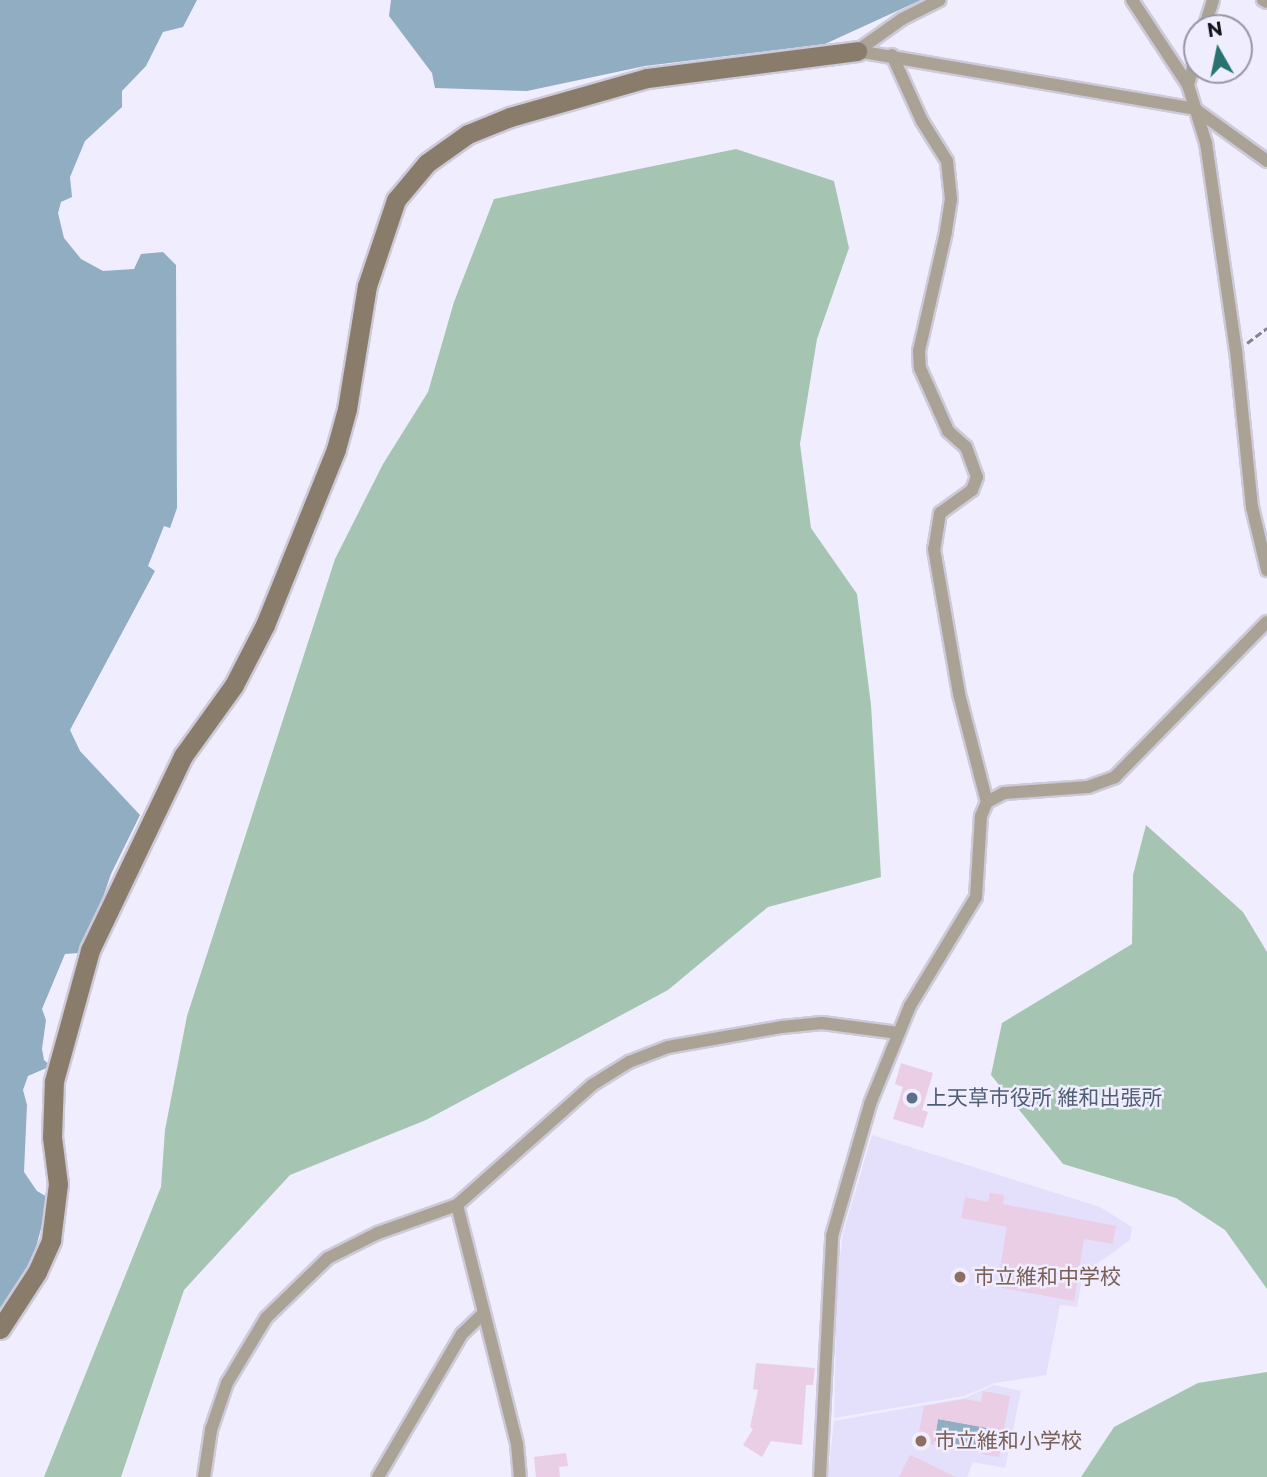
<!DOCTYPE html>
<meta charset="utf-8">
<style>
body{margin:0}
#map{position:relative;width:1267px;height:1477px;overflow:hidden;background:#f0edfe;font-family:Montserrat,"Noto Sans JP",sans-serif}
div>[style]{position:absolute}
.built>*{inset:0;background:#e4dffb}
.forest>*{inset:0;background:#a5c5b2}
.water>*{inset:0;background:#90adc2;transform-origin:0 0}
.building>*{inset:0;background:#eacee5}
.path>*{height:2.5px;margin-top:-1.25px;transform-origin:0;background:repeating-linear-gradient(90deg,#84818e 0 7px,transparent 0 10.5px)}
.roads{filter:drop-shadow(2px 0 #cdcada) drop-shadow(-2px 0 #cdcada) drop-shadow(0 2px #cdcada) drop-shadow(0 -2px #cdcada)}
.street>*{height:12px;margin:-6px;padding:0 6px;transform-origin:6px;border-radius:6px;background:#aba296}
.secondary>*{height:19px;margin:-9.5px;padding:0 9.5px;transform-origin:9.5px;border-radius:9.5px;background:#8a7c6b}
.dots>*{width:19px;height:19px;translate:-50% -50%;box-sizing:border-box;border:4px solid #f0edfe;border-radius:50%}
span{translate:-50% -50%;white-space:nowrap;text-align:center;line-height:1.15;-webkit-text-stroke:5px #f0edfe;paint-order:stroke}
.service-label{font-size:21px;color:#4e5e75}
.left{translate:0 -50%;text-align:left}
.education-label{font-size:21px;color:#785e54}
.north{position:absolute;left:1183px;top:14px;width:70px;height:70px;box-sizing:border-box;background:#f0edfe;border:2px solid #9996a4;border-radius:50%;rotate:351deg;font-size:19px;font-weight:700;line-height:28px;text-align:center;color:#16141d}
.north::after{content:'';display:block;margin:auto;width:24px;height:32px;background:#28726f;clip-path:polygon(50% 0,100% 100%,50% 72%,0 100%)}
</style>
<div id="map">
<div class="built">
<div style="clip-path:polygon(872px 1135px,1100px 1207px,1132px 1227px,1130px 1240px,1083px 1274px,1077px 1307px,1060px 1305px,1046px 1375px,995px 1383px,964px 1396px,834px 1418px,837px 1280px,843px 1233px)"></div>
<div style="clip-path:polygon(994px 1385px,1021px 1391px,1005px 1468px,973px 1462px,967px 1477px,828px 1477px,834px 1421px,965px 1398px)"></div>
</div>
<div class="forest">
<div style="clip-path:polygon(736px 149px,834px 181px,849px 248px,817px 339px,800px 444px,811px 528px,857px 594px,871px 705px,881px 877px,768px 907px,668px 990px,426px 1120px,290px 1175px,184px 1290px,121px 1477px,44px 1477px,161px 1187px,165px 1130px,187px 1016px,335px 559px,383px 464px,428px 392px,454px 302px,494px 199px)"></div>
<div style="clip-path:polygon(1146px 825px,1243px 912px,1267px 952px,1267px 1289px,1225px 1230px,1176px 1198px,1063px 1164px,991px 1075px,1002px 1023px,1132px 944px,1133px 875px)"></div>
<div style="clip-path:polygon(1267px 1372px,1267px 1477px,1081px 1477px,1114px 1427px,1198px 1383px)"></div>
</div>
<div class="water">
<div style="clip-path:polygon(0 0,197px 0,183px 27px,163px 32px,146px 66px,122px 91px,122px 107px,85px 141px,70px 177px,72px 197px,61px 202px,58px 213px,64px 238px,81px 259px,103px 271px,134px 269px,141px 254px,163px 252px,176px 265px,177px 508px,170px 528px,164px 526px,148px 566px,155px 571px,70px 730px,80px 751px,140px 815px,111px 874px,87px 944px,79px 953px,65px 954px,42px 1009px,46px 1020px,42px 1049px,44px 1060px,51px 1066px,28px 1076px,23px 1090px,27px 1105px,24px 1172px,37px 1191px,49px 1198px,30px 1270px,0 1321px)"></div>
<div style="clip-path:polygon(391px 0,921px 0,825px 44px,645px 66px,527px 91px,435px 88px,432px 73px,389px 16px)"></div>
<div style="left:938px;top:1419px;width:50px;height:22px;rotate:10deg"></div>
</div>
<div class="building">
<div style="clip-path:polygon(901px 1063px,933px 1073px,922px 1110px,928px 1112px,923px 1128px,893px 1119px,903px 1087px,895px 1084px)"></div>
<div style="clip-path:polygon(990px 1193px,1004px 1195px,1003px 1204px,1116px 1226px,1113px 1244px,1084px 1239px,1074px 1301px,997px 1287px,1007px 1227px,961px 1218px,965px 1197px,988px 1202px)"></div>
<div style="clip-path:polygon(756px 1363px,815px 1368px,813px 1385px,806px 1385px,802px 1445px,771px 1441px,762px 1457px,743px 1445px,753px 1429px,750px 1427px,758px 1390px,753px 1389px)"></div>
<div style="clip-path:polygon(983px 1391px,1010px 1396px,999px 1457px,982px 1454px,987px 1428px,938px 1419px,934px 1445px,917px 1442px,924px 1406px,965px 1399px,981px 1402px)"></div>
<div style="clip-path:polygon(566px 1453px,568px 1466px,559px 1467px,560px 1477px,536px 1477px,534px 1457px)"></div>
<div style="clip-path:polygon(910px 1455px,921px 1460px,956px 1477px,899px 1477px)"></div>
</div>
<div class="path">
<div style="left:1247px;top:343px;width:25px;rotate:-37deg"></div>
</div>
<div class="roads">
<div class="street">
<div style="left:1132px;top:0;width:102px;rotate:56.6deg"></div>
<div style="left:1188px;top:85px;width:61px;rotate:72.8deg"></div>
<div style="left:1206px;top:143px;width:209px;rotate:81.8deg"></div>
<div style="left:1236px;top:350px;width:158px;rotate:84.2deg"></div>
<div style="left:1252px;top:507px;width:65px;rotate:76.6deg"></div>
<div style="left:1263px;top:0;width:4px;rotate:27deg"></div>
<div style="left:1204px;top:28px;width:29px;rotate:-72deg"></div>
<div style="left:857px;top:51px;width:343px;rotate:9.7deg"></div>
<div style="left:1195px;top:109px;width:89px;rotate:35.8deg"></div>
<div style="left:857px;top:51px;width:55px;rotate:-35.4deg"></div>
<div style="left:902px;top:19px;width:42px;rotate:-26.6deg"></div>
<div style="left:892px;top:55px;width:72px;rotate:65.6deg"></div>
<div style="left:922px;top:121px;width:47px;rotate:58deg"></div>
<div style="left:947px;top:161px;width:38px;rotate:84deg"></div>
<div style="left:951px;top:199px;width:33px;rotate:99deg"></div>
<div style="left:946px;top:232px;width:122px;rotate:102.8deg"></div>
<div style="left:919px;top:351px;width:17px;rotate:87deg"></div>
<div style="left:920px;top:368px;width:69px;rotate:66deg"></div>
<div style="left:948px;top:431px;width:24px;rotate:42deg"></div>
<div style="left:966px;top:447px;width:32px;rotate:70deg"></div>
<div style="left:977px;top:477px;width:14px;rotate:111deg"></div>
<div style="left:972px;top:490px;width:39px;rotate:144deg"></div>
<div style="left:940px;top:513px;width:36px;rotate:99deg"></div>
<div style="left:934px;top:549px;width:147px;rotate:80.2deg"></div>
<div style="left:959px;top:694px;width:112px;rotate:75.5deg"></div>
<div style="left:1188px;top:85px;width:32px;rotate:-74deg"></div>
<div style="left:457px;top:1205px;width:246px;rotate:75.9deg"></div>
<div style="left:517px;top:1444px;width:33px;rotate:85deg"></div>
<div style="left:204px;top:1477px;width:48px;rotate:-81.5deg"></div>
<div style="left:211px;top:1430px;width:50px;rotate:-71.2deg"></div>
<div style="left:227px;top:1383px;width:76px;rotate:-59deg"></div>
<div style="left:266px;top:1318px;width:86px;rotate:-44.1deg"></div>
<div style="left:328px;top:1258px;width:56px;rotate:-26.6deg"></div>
<div style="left:378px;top:1233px;width:84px;rotate:-19.5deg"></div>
<div style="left:457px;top:1205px;width:181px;rotate:-41.6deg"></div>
<div style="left:592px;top:1085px;width:44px;rotate:-31.9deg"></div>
<div style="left:629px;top:1062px;width:42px;rotate:-21deg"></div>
<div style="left:668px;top:1047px;width:116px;rotate:-10deg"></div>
<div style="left:782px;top:1027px;width:40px;rotate:-5.7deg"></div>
<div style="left:822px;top:1023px;width:77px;rotate:7.5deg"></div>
<div style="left:378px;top:1477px;width:166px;rotate:-59.6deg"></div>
<div style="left:462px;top:1334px;width:29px;rotate:-44deg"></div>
<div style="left:820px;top:1477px;width:241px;rotate:-87.1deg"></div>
<div style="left:832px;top:1236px;width:137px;rotate:-73.9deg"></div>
<div style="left:870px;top:1104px;width:106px;rotate:-67.8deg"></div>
<div style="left:910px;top:1006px;width:127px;rotate:-58.8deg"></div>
<div style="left:976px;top:897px;width:81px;rotate:-86.5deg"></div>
<div style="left:981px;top:816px;width:15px;rotate:-67deg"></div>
<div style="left:987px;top:802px;width:19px;rotate:-28deg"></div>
<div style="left:1004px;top:793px;width:84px;rotate:-4.1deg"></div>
<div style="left:1088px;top:787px;width:29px;rotate:-20deg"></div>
<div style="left:1115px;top:777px;width:217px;rotate:-45.6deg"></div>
</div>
<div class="secondary">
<div style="left:0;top:1329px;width:68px;rotate:-57deg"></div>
<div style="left:37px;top:1272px;width:35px;rotate:-66deg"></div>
<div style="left:51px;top:1240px;width:56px;rotate:-82.9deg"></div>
<div style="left:58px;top:1184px;width:47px;rotate:-97.3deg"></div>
<div style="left:52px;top:1137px;width:56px;rotate:-88deg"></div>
<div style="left:54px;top:1081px;width:136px;rotate:-74.6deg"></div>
<div style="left:90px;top:950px;width:215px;rotate:-64.4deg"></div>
<div style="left:183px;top:756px;width:87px;rotate:-54.3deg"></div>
<div style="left:234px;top:685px;width:68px;rotate:-62.7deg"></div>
<div style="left:265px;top:625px;width:190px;rotate:-68deg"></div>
<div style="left:336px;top:449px;width:41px;rotate:-74.6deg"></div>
<div style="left:347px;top:409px;width:125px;rotate:-80.8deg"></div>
<div style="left:367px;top:286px;width:91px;rotate:-71.4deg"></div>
<div style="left:396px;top:200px;width:48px;rotate:-50deg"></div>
<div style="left:427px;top:163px;width:50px;rotate:-35.3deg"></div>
<div style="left:468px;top:134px;width:45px;rotate:-22deg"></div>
<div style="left:510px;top:117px;width:142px;rotate:-15.9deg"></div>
<div style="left:647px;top:78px;width:212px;rotate:-7.3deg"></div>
</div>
</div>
<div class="dots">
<div style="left:912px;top:1098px;background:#5c6f8a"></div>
<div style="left:960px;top:1277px;background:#8d6e63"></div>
<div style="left:921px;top:1441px;background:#8d6e63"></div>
</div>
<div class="service-label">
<span class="left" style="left:926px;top:1098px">上天草市役所 維和出張所</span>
</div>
<div class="education-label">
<span class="left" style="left:974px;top:1277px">市立維和中学校</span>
<span class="left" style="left:935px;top:1441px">市立維和小学校</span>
</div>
<div class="north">N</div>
</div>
